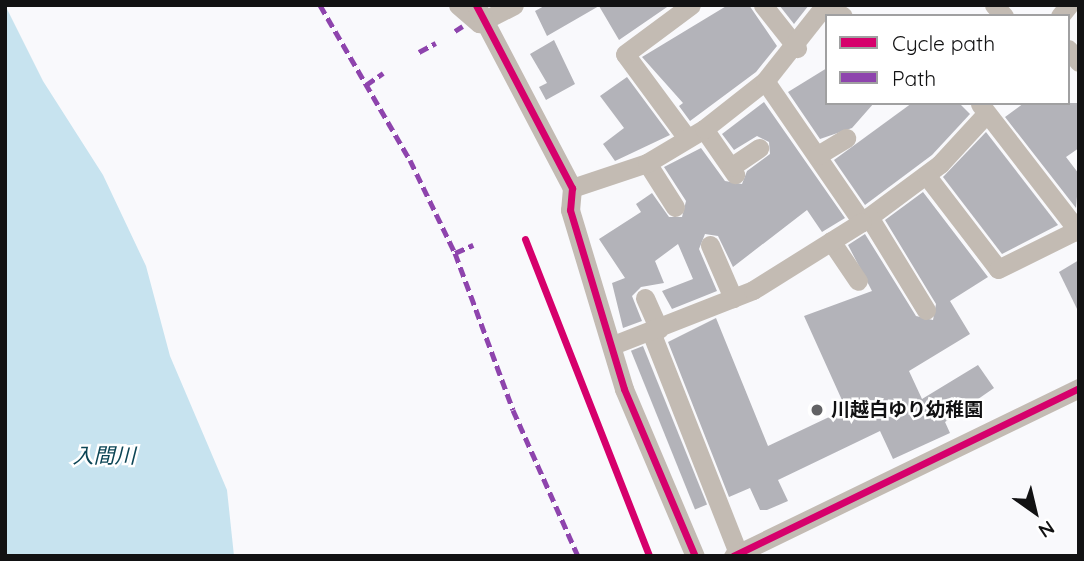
<!DOCTYPE html>
<meta charset="utf-8">
<style>
body{margin:0}
#map{position:relative;width:1084px;height:561px;overflow:hidden;background:#f9f9fc;font-family:Quicksand,"Noto Sans JP",sans-serif}
div>[style]{position:absolute}
.water>*{inset:0;background:#c7e3ef}
.building>*{inset:0;background:#b3b3b9;transform-origin:0 0}
.minor>*{height:19px;margin:-9.5px;padding:0 9.5px;transform-origin:9.5px;border-radius:9.5px;background:#c3bbb3}
.quiet>*{height:5px;margin-top:-2.5px;transform-origin:0;background:repeating-linear-gradient(90deg,#8e44ad 0 10px,transparent 0 15px)}
.cycleway>*{height:7px;margin:-3.5px;padding:0 3.5px;transform-origin:3.5px;border-radius:3.5px;background:#d6006c}
.dots>*{width:19px;height:19px;translate:-50% -50%;box-sizing:border-box;border:4px solid #fff;border-radius:50%}
span{translate:-50% -50%;white-space:nowrap;text-align:center;line-height:1.15;-webkit-text-stroke:5px #fff;paint-order:stroke}
.poi-label{font-size:19px;color:#121213;font-weight:700}
.left{translate:0 -50%;text-align:left}
.water-label{font-size:21px;color:#0c4555;font-style:italic}
.frame{position:absolute;inset:0;border:7px solid #121213;pointer-events:none}
.legend{position:absolute;left:825px;top:14px;width:245px;height:91px;box-sizing:border-box;background:#fff;border:2px solid #a0a0a1;margin:0;padding:9px 12px;list-style:none;font-size:21px;color:#121213}
.legend li{display:flex;align-items:center;gap:14px;height:35px}
.legend b{width:35px;border:2px solid #a0a0a1}
.north{position:absolute;left:1000px;top:477px;width:70px;height:70px;-webkit-text-stroke:5px #fff;paint-order:stroke;rotate:146deg;font-size:19px;font-weight:700;line-height:28px;text-align:center;color:#121213}
.north::after{content:'';display:block;margin:auto;width:24px;height:32px;background:#121213;clip-path:polygon(50% 0,100% 100%,50% 72%,0 100%)}
</style>
<div id="map">
<div class="water">
<div style="clip-path:polygon(5px 5px,43px 81px,103px 175px,146px 266px,170px 356px,227px 490px,234px 556px,5px 556px)"></div>
</div>
<div class="building">
<div style="clip-path:polygon(546px 5px,670px 5px,619px 40px,599px 6px,547px 36px,535px 11px)"></div>
<div style="clip-path:polygon(728px 5px,749px 5px,777px 46px,756px 72px,690px 121px,679px 106px,683px 103px,642px 57px)"></div>
<div style="clip-path:polygon(779px 5px,809px 5px,794px 24px)"></div>
<div style="clip-path:polygon(554px 40px,575px 84px,546px 100px,539px 87px,547px 83px,530px 54px)"></div>
<div style="clip-path:polygon(827px 68px,827px 103px,874px 103px,852px 128px,820px 139px,788px 92px)"></div>
<div style="clip-path:polygon(627px 77px,670px 135px,615px 161px,603px 144px,624px 128px,600px 96px)"></div>
<div style="clip-path:polygon(764px 102px,845px 218px,822px 232px,807px 210px,733px 267px,718px 236px,705px 234px,699px 249px,717px 291px,672px 309px,662px 291px,693px 279px,678px 244px,655px 261px,664px 283px,641px 287px,632px 296px,642px 321px,623px 328px,612px 283px,625px 278px,599px 239px,641px 212px,636px 204px,652px 193px,669px 217px,682px 217px,686px 201px,664px 167px,701px 148px,725px 181px,742px 184px,747px 171px,770px 154px,769px 142px,757px 136px,734px 150px,722px 134px)"></div>
<div style="clip-path:polygon(912px 103px,959px 103px,970px 114px,932px 155px,865px 205px,834px 160px)"></div>
<div style="clip-path:polygon(1024px 103px,1079px 103px,1079px 148px,1066px 157px,1079px 174px,1076px 208px,1005px 117px)"></div>
<div style="clip-path:polygon(986px 132px,1058px 225px,1002px 254px,943px 177px)"></div>
<div style="clip-path:polygon(923px 192px,988px 277px,950px 301px,970px 334px,909px 371px,922px 399px,978px 365px,994px 388px,945px 422px,950px 433px,893px 459px,880px 431px,778px 480px,788px 501px,767px 510px,760px 510px,750px 488px,729px 497px,668px 342px,716px 318px,768px 446px,846px 409px,804px 316px,872px 291px,848px 245px,865px 234px,916px 316px,933px 320px,936px 304px,885px 220px)"></div>
<div style="clip-path:polygon(1079px 260px,1079px 313px,1059px 272px)"></div>
<div style="left:643px;top:346px;width:171px;height:13px;rotate:68deg"></div>
</div>
<div class="minor">
<div style="left:458px;top:5px;width:28px;rotate:41deg"></div>
<div style="left:479px;top:23px;width:39px;rotate:-27deg"></div>
<div style="left:476px;top:5px;width:207px;rotate:62.3deg"></div>
<div style="left:572px;top:188px;width:22px;rotate:95deg"></div>
<div style="left:570px;top:210px;width:187px;rotate:73.2deg"></div>
<div style="left:624px;top:389px;width:181px;rotate:67deg"></div>
<div style="left:763px;top:5px;width:55px;rotate:51.7deg"></div>
<div style="left:826px;top:5px;width:20px;rotate:33deg"></div>
<div style="left:994px;top:5px;width:15px;rotate:48deg"></div>
<div style="left:1060px;top:16px;width:14px;rotate:-51deg"></div>
<div style="left:1068px;top:49px;width:17px;rotate:50deg"></div>
<div style="left:765px;top:81px;width:171px;rotate:55.5deg"></div>
<div style="left:862px;top:222px;width:97px;rotate:-36.6deg"></div>
<div style="left:940px;top:164px;width:68px;rotate:-47.4deg"></div>
<div style="left:980px;top:104px;width:162px;rotate:52.3deg"></div>
<div style="left:704px;top:129px;width:55px;rotate:55.4deg"></div>
<div style="left:687px;top:138px;width:104px;rotate:-126.4deg"></div>
<div style="left:625px;top:54px;width:82px;rotate:-36.6deg"></div>
<div style="left:818px;top:155px;width:33px;rotate:-31deg"></div>
<div style="left:647px;top:163px;width:52px;rotate:57.5deg"></div>
<div style="left:731px;top:167px;width:34px;rotate:-34deg"></div>
<div style="left:926px;top:175px;width:118px;rotate:52.5deg"></div>
<div style="left:998px;top:269px;width:88px;rotate:-26.3deg"></div>
<div style="left:572px;top:188px;width:79px;rotate:-18.4deg"></div>
<div style="left:647px;top:163px;width:66px;rotate:-30.8deg"></div>
<div style="left:704px;top:129px;width:78px;rotate:-38.2deg"></div>
<div style="left:765px;top:81px;width:97px;rotate:-51.7deg"></div>
<div style="left:869px;top:217px;width:109px;rotate:58.5deg"></div>
<div style="left:831px;top:241px;width:48px;rotate:56deg"></div>
<div style="left:710px;top:245px;width:58px;rotate:66.5deg"></div>
<div style="left:645px;top:298px;width:34px;rotate:66deg"></div>
<div style="left:651px;top:332px;width:238px;rotate:68.5deg"></div>
<div style="left:613px;top:345px;width:150px;rotate:-21.4deg"></div>
<div style="left:753px;top:290px;width:128px;rotate:-32deg"></div>
<div style="left:733px;top:556px;width:385px;rotate:-25.9deg"></div>
</div>
<div class="quiet">
<div style="left:320px;top:5px;width:179px;rotate:59.9deg"></div>
<div style="left:410px;top:160px;width:103px;rotate:64.2deg"></div>
<div style="left:455px;top:253px;width:167px;rotate:69.7deg"></div>
<div style="left:513px;top:410px;width:160px;rotate:66deg"></div>
<div style="left:455px;top:31px;width:9px;rotate:-32deg"></div>
<div style="left:419px;top:52px;width:19px;rotate:-28deg"></div>
<div style="left:366px;top:85px;width:21px;rotate:-35deg"></div>
<div style="left:455px;top:253px;width:20px;rotate:-24deg"></div>
</div>
<div class="cycleway">
<div style="left:476px;top:5px;width:207px;rotate:62.3deg"></div>
<div style="left:572px;top:188px;width:22px;rotate:95deg"></div>
<div style="left:570px;top:210px;width:187px;rotate:73.2deg"></div>
<div style="left:624px;top:389px;width:181px;rotate:67deg"></div>
<div style="left:525px;top:239px;width:340px;rotate:68.6deg"></div>
<div style="left:733px;top:556px;width:385px;rotate:-25.9deg"></div>
</div>
<div class="dots">
<div style="left:817px;top:410px;background:#636365"></div>
</div>
<div class="poi-label">
<span class="left" style="left:831px;top:410px">川越白ゆり幼稚園</span>
</div>
<div class="water-label">
<span style="left:104px;top:455px">入間川</span>
</div>
<div class="frame"></div>
<ul class="legend">
<li><b style="height:9px;background:#d6006c"></b>Cycle path</li>
<li><b style="height:9px;background:#8e44ad"></b>Path</li>
</ul>
<div class="north">N</div>
</div>
